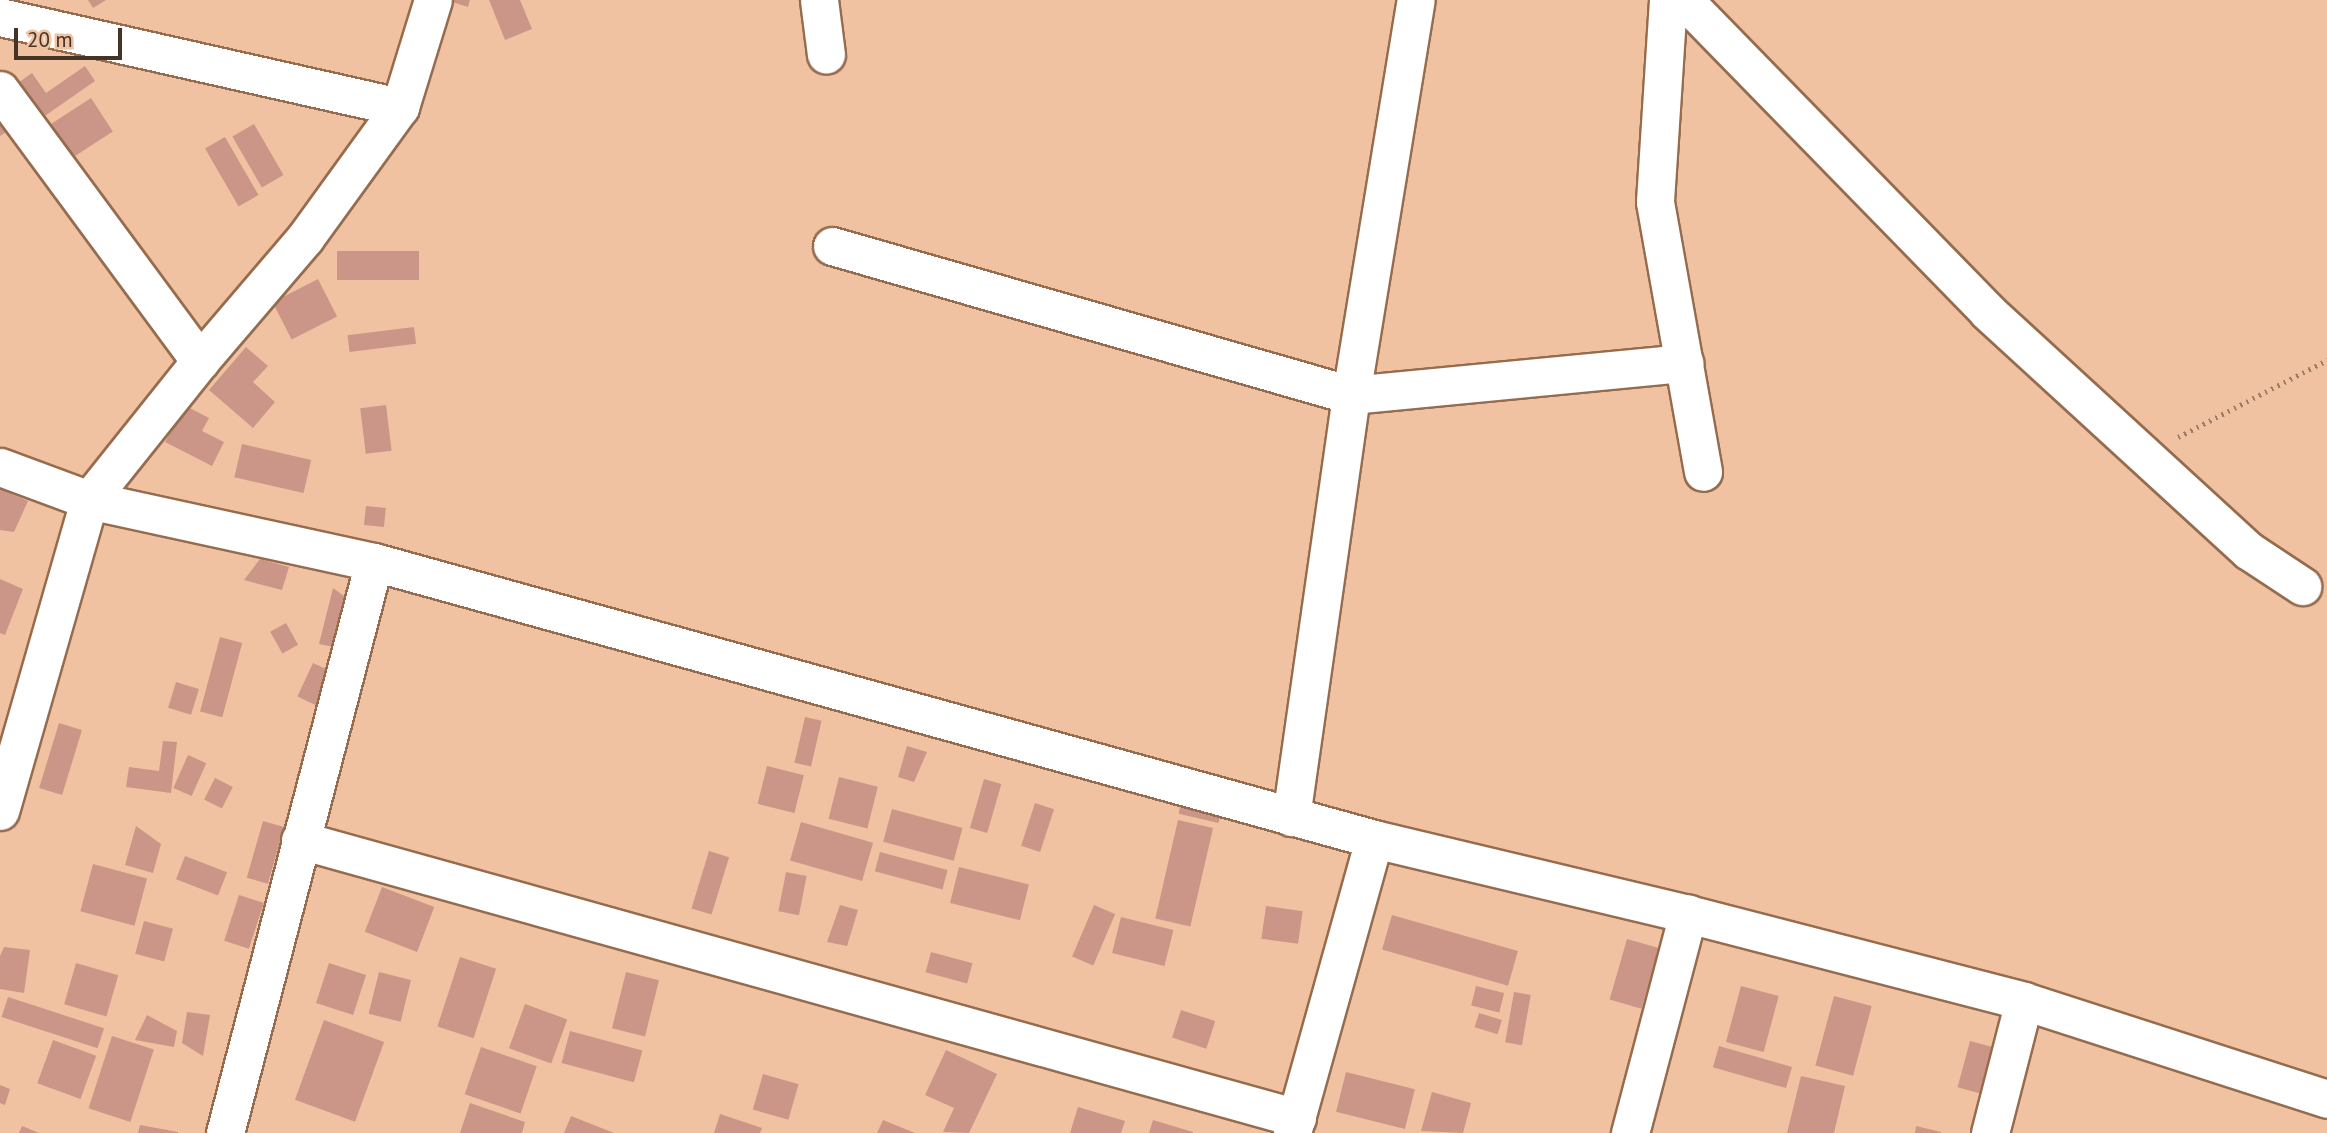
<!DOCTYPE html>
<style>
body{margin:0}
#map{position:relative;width:2327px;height:1133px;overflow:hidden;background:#f0c2a2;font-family:"PT Sans",sans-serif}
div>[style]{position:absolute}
.building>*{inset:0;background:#cb9687;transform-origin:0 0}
.path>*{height:4.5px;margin-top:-2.25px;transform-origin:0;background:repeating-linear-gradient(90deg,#9c7c65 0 2px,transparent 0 7px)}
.roads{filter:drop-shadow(2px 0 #956c4e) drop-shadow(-2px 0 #956c4e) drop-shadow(0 2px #956c4e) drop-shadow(0 -2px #956c4e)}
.street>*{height:37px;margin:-18.5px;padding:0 18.5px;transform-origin:18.5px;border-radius:18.5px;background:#fff}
span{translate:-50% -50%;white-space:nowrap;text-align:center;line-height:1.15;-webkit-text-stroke:5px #f0c2a2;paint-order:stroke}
.scale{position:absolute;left:14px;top:28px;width:108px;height:32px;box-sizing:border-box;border:4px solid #453326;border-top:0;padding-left:9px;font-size:21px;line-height:24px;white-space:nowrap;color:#453326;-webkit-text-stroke:5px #f0c2a2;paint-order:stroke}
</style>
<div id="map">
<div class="building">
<div style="clip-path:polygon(88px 0,106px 0,93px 8px)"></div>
<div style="clip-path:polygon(446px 0,470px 0,468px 7px)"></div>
<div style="clip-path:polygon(489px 0,520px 0,532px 29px,505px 40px)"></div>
<div style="clip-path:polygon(85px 66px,95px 81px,39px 120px,15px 85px,32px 73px,46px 93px)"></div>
<div style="left:91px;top:98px;width:40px;height:50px;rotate:57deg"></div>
<div style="clip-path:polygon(0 116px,8px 131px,0 136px)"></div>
<div style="left:254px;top:124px;width:59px;height:25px;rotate:60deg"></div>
<div style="left:225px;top:137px;width:67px;height:23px;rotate:60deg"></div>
<div style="left:419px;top:251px;width:29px;height:82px;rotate:90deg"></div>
<div style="left:318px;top:279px;width:42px;height:51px;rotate:63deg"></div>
<div style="left:414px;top:327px;width:17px;height:67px;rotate:83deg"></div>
<div style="clip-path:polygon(246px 347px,268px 366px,253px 382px,275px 402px,253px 428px,209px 390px)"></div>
<div style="clip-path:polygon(184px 405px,209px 418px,202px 431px,224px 442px,212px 466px,165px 442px)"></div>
<div style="left:386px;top:405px;width:46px;height:26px;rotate:83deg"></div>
<div style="left:242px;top:444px;width:71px;height:34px;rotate:13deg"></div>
<div style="clip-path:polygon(0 489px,28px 501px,14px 532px,0 530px)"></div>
<div style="left:366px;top:506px;width:20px;height:19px;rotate:6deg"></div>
<div style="clip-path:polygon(260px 559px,289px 567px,282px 590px,244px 580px)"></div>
<div style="clip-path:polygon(0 579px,23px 589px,5px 635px,0 633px)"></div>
<div style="clip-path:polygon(333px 588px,347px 598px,334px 647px,319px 644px)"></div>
<div style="left:286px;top:623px;width:25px;height:18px;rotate:61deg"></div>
<div style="left:220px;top:637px;width:23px;height:77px;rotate:15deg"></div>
<div style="left:313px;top:663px;width:21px;height:37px;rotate:25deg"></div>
<div style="left:176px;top:682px;width:24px;height:27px;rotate:17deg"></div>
<div style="left:805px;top:717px;width:17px;height:47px;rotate:13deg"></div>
<div style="left:59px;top:723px;width:24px;height:68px;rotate:17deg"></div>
<div style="clip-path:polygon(163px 741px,177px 742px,171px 793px,126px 787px,129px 767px,159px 771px)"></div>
<div style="clip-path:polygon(907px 746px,927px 752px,914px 782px,898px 777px)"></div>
<div style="left:188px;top:755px;width:20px;height:36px;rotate:24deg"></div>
<div style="left:767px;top:766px;width:38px;height:39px;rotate:14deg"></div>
<div style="left:839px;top:777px;width:40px;height:43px;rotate:14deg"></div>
<div style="left:215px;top:778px;width:20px;height:24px;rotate:27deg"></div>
<div style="left:984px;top:779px;width:18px;height:51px;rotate:16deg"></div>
<div style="left:1035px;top:803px;width:20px;height:45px;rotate:18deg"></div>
<div style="left:1181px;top:803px;width:41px;height:11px;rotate:13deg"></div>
<div style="left:892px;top:809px;width:73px;height:34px;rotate:15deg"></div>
<div style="left:1178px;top:820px;width:36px;height:101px;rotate:13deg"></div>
<div style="left:263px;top:821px;width:22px;height:59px;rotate:16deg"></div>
<div style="left:801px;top:822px;width:75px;height:40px;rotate:16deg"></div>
<div style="clip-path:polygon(136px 826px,161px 844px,153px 873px,125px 865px)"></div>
<div style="left:709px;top:851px;width:21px;height:60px;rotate:17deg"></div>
<div style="left:880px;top:852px;width:70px;height:20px;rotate:15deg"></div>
<div style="left:185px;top:856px;width:45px;height:25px;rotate:21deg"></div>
<div style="left:93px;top:864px;width:56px;height:49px;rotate:15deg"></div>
<div style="left:959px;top:867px;width:72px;height:37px;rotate:14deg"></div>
<div style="left:786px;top:872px;width:21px;height:40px;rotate:11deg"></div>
<div style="left:382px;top:887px;width:56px;height:48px;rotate:21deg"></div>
<div style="left:239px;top:895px;width:26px;height:48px;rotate:18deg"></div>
<div style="clip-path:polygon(840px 905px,858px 910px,847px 946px,827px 942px)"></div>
<div style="left:1094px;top:905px;width:23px;height:56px;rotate:23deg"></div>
<div style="left:1266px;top:906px;width:37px;height:33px;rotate:8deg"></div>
<div style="left:1392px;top:915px;width:131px;height:36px;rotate:16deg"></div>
<div style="left:1121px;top:917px;width:54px;height:37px;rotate:14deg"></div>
<div style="left:144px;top:921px;width:30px;height:34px;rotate:15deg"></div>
<div style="left:1627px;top:939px;width:33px;height:63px;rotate:16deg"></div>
<div style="clip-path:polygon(4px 947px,30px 950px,24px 993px,0 989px,0 956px)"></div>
<div style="left:931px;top:952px;width:43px;height:21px;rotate:15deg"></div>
<div style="left:460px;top:957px;width:38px;height:73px;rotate:18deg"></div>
<div style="left:76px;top:963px;width:44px;height:43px;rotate:16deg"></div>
<div style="left:329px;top:963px;width:39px;height:42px;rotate:18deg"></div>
<div style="left:379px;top:972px;width:33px;height:43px;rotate:14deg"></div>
<div style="left:626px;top:972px;width:34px;height:58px;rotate:14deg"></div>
<div style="left:1476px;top:986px;width:29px;height:20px;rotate:14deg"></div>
<div style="left:1741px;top:986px;width:39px;height:58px;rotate:15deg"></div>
<div style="left:1514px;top:992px;width:17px;height:51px;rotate:10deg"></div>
<div style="left:1834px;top:996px;width:39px;height:72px;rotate:15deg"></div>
<div style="left:8px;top:997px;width:101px;height:21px;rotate:18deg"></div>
<div style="left:525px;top:1004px;width:45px;height:47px;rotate:20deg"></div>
<div style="left:1181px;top:1010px;width:36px;height:29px;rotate:18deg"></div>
<div style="clip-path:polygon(187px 1012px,210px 1015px,203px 1056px,182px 1043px)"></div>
<div style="left:1479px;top:1013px;width:24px;height:15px;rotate:17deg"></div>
<div style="clip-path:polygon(147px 1015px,177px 1031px,174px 1047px,135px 1040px)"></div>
<div style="left:324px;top:1020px;width:64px;height:85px;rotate:20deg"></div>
<div style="left:570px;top:1031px;width:75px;height:33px;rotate:15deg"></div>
<div style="left:112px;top:1036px;width:44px;height:76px;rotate:18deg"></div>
<div style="left:53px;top:1040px;width:46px;height:46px;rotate:20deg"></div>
<div style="left:1970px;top:1041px;width:30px;height:48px;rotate:15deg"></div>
<div style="left:1719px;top:1046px;width:76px;height:22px;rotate:16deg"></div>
<div style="left:481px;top:1047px;width:59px;height:50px;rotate:19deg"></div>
<div style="clip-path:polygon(946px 1050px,997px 1074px,969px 1133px,943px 1132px,954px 1108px,925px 1095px)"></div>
<div style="left:1346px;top:1072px;width:71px;height:41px;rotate:14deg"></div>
<div style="left:763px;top:1074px;width:37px;height:37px;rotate:16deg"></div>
<div style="clip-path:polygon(1801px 1076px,1845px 1086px,1834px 1133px,1787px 1133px)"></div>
<div style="clip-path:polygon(0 1085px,10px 1089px,5px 1105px,0 1103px)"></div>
<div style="clip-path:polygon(1432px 1092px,1471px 1103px,1463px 1133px,1421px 1131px)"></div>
<div style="clip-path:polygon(470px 1103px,525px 1122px,522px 1133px,460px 1133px)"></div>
<div style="clip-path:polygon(1078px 1107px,1125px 1121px,1121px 1133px,1070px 1133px)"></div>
<div style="clip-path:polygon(720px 1114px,762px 1128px,760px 1133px,714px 1133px)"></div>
<div style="clip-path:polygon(571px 1116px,614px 1133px,564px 1133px)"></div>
<div style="clip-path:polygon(883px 1120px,915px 1133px,877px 1133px)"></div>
<div style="clip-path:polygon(1153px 1120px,1193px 1132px,1193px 1133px,1149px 1133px)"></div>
<div style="clip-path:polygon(140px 1125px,178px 1132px,178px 1133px,138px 1133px)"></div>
<div style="clip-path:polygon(22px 1126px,39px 1133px,19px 1133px)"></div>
<div style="clip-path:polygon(1916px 1126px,1941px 1132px,1941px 1133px,1915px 1133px)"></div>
</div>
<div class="path">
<div style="left:2178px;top:437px;width:168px;rotate:-27.3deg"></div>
</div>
<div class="roads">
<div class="street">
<div style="left:819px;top:0;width:55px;rotate:82.7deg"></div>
<div style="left:1668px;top:0;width:202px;rotate:93.7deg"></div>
<div style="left:1655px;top:202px;width:274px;rotate:79.9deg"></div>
<div style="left:1684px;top:0;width:434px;rotate:45.7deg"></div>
<div style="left:1987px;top:311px;width:355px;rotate:42.5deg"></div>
<div style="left:2249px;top:551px;width:64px;rotate:33.4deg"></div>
<div style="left:0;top:17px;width:410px;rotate:12.7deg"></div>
<div style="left:0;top:90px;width:337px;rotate:53.6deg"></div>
<div style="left:832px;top:246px;width:540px;rotate:16.02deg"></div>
<div style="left:1351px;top:395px;width:335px;rotate:-5.5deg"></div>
<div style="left:0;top:467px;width:95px;rotate:20.3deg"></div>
<div style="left:89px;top:500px;width:292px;rotate:12.3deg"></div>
<div style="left:374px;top:562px;width:1038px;rotate:15.48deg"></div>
<div style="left:1374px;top:839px;width:323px;rotate:13.4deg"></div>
<div style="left:1688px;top:914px;width:347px;rotate:14.5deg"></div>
<div style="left:2024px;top:1001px;width:318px;rotate:17.9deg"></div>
<div style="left:0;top:811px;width:323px;rotate:-74deg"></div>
<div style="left:89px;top:500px;width:178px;rotate:-51.4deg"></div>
<div style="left:200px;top:361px;width:162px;rotate:-49.5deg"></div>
<div style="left:305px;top:238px;width:162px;rotate:-54.1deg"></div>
<div style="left:400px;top:107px;width:112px;rotate:-72.9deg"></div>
<div style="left:1291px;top:817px;width:426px;rotate:-81.9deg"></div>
<div style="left:1351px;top:395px;width:400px;rotate:-80.7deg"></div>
<div style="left:300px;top:840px;width:1035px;rotate:15.58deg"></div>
<div style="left:225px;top:1133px;width:590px;rotate:-75.38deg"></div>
<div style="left:1292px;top:1133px;width:305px;rotate:-74.4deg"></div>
<div style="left:1630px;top:1133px;width:227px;rotate:-75.2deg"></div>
<div style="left:1990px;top:1133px;width:136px;rotate:-75.6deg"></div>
</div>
</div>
<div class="scale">20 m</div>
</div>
